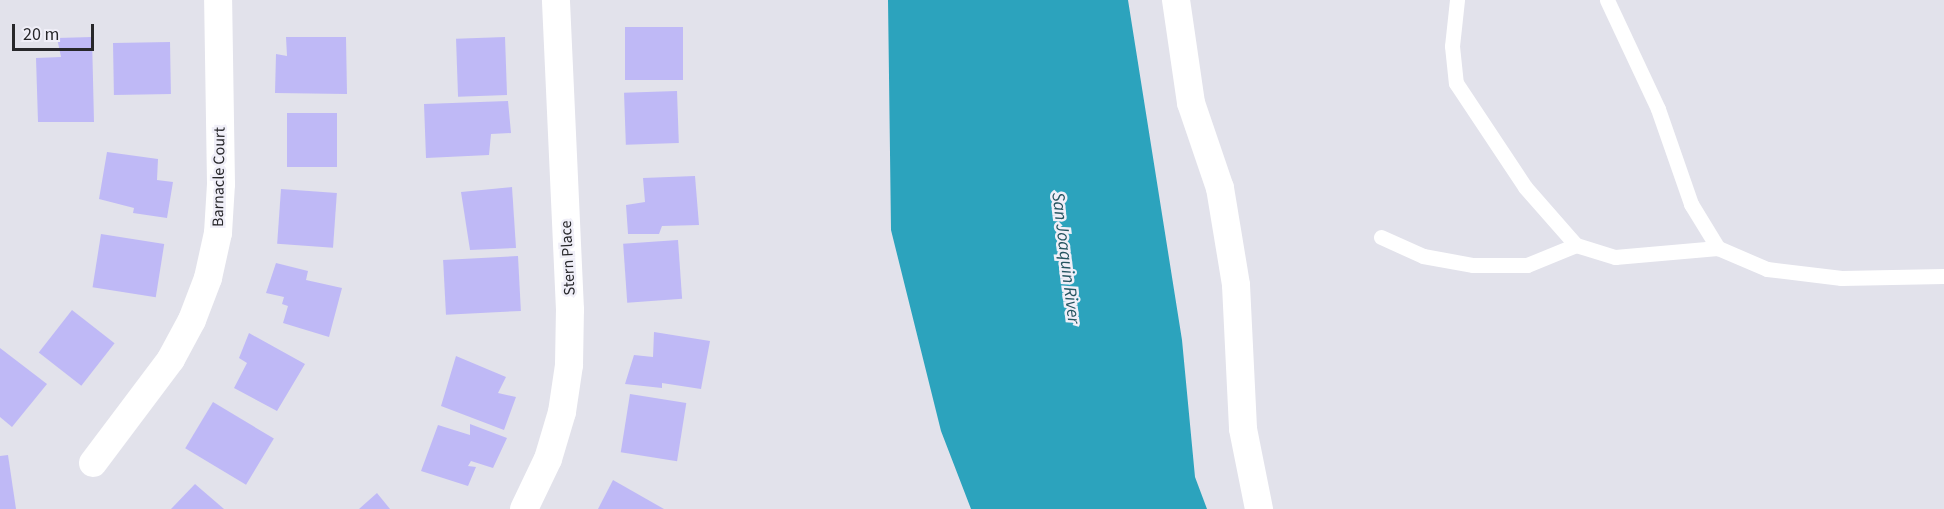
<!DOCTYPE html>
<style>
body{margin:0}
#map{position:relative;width:1944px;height:509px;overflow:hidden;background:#e2e2eb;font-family:"Source Sans 3",sans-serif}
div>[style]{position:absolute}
.water>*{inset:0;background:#2ca3bd}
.building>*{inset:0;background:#bfb9f6;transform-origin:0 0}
.service>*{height:15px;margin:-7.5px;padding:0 7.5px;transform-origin:7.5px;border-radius:7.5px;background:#fff}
.minor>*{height:28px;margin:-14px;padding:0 14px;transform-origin:14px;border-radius:14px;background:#fff}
span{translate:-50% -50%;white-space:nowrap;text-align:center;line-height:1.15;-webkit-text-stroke:5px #f0eff8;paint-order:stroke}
.street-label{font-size:16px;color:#27272a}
.water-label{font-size:18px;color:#255460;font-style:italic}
.scale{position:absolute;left:12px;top:24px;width:82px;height:27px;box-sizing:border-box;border:3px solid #27272a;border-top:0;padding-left:8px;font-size:18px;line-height:21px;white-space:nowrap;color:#27272a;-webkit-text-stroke:4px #f0eff8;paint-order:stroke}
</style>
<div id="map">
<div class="water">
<div style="clip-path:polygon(888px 0,1128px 0,1182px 340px,1195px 477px,1207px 509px,971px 509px,941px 431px,891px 230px)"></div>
</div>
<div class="building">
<div style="left:625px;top:27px;width:58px;height:53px"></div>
<div style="clip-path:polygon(92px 37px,94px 122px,38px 122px,36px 58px,61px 57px,57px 38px)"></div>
<div style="clip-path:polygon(286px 37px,346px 37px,347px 94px,275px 93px,276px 54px,287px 56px)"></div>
<div style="left:505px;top:37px;width:58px;height:49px;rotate:88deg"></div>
<div style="left:170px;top:42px;width:52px;height:57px;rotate:89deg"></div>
<div style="left:677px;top:91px;width:52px;height:53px;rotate:88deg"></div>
<div style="clip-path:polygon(508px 101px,511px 133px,491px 134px,489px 155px,426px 158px,424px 104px)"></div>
<div style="left:337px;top:113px;width:54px;height:50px;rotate:90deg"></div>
<div style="clip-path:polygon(107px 152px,158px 159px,157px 180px,173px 182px,167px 218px,133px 213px,134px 208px,99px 199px)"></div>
<div style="clip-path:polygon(695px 176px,699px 225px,662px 226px,659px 234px,628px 234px,626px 205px,645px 202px,643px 178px)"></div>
<div style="clip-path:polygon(512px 187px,516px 248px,470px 250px,461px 192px)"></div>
<div style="left:281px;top:189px;width:56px;height:55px;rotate:4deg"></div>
<div style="left:101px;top:234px;width:64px;height:54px;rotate:9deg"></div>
<div style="left:678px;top:240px;width:59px;height:55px;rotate:86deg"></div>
<div style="left:518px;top:256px;width:55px;height:75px;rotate:87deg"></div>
<div style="clip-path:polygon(276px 263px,308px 271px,306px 280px,342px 288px,329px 337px,283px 323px,288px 306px,282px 304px,284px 297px,266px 293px)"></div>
<div style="left:72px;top:310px;width:54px;height:54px;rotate:38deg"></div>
<div style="clip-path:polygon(654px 332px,710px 341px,701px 389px,662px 383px,662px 388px,625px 384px,634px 355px,653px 357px)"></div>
<div style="clip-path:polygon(249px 333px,305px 364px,277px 411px,234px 388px,247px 363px,239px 358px)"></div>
<div style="clip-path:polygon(0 348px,47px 384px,12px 427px,0 417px)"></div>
<div style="clip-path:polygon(456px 356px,506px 377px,498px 393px,516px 397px,504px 430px,441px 406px)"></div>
<div style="left:630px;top:394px;width:57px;height:59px;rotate:9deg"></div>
<div style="left:213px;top:402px;width:71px;height:54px;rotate:31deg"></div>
<div style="clip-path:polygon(470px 424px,507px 438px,493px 468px,471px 461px,468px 466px,476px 467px,468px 486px,421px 471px,438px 425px,470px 435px)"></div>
<div style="clip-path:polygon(8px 455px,16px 509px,0 509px,0 456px)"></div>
<div style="clip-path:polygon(613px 480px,664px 509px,598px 509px)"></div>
<div style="clip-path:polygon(195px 484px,224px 509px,171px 509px)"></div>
<div style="clip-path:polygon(377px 493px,390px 509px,359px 509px)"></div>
</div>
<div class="service">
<div style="left:1457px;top:0;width:46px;rotate:96.2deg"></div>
<div style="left:1452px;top:46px;width:37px;rotate:84deg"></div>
<div style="left:1456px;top:83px;width:125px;rotate:56.4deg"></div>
<div style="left:1525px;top:187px;width:77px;rotate:48.7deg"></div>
<div style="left:1576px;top:245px;width:41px;rotate:17.1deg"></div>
<div style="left:1615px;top:257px;width:103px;rotate:-5deg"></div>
<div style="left:1718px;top:248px;width:53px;rotate:23.2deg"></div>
<div style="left:1767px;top:269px;width:75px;rotate:6.9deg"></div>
<div style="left:1841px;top:278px;width:103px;rotate:-1.1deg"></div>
<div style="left:1607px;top:0;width:120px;rotate:64.9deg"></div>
<div style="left:1658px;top:109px;width:101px;rotate:70.8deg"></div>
<div style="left:1691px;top:204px;width:52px;rotate:58.5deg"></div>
<div style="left:1381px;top:237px;width:46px;rotate:24.3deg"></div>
<div style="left:1423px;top:256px;width:51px;rotate:10.2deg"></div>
<div style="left:1473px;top:265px;width:54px"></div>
<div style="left:1527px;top:265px;width:53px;rotate:-22.2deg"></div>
</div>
<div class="minor">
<div style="left:1176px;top:0;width:104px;rotate:81.7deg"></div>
<div style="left:1191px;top:103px;width:90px;rotate:71.2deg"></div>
<div style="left:1220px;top:188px;width:98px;rotate:80.6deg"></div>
<div style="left:1236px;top:285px;width:144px;rotate:87.2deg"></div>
<div style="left:1243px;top:429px;width:82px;rotate:78.7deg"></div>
<div style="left:93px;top:463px;width:130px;rotate:-53.1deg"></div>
<div style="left:171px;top:359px;width:44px;rotate:-61.7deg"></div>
<div style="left:192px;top:320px;width:45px;rotate:-69.1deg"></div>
<div style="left:208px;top:278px;width:46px;rotate:-77.5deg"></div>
<div style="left:218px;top:233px;width:49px;rotate:-86.5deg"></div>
<div style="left:221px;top:184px;width:184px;rotate:-90.9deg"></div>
<div style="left:524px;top:509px;width:55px;rotate:-64.4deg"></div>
<div style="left:548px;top:459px;width:49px;rotate:-73.4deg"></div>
<div style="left:562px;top:412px;width:48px;rotate:-81.5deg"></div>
<div style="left:569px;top:365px;width:55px;rotate:-89deg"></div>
<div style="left:570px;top:310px;width:310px;rotate:-92.6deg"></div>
</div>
<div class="street-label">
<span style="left:219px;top:177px;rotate:-89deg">Barnacle Court</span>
<span style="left:568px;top:258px;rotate:-93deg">Stern Place</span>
</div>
<div class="water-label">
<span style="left:1065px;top:258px;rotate:83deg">San Joaquin River</span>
</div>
<div class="scale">20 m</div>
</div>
